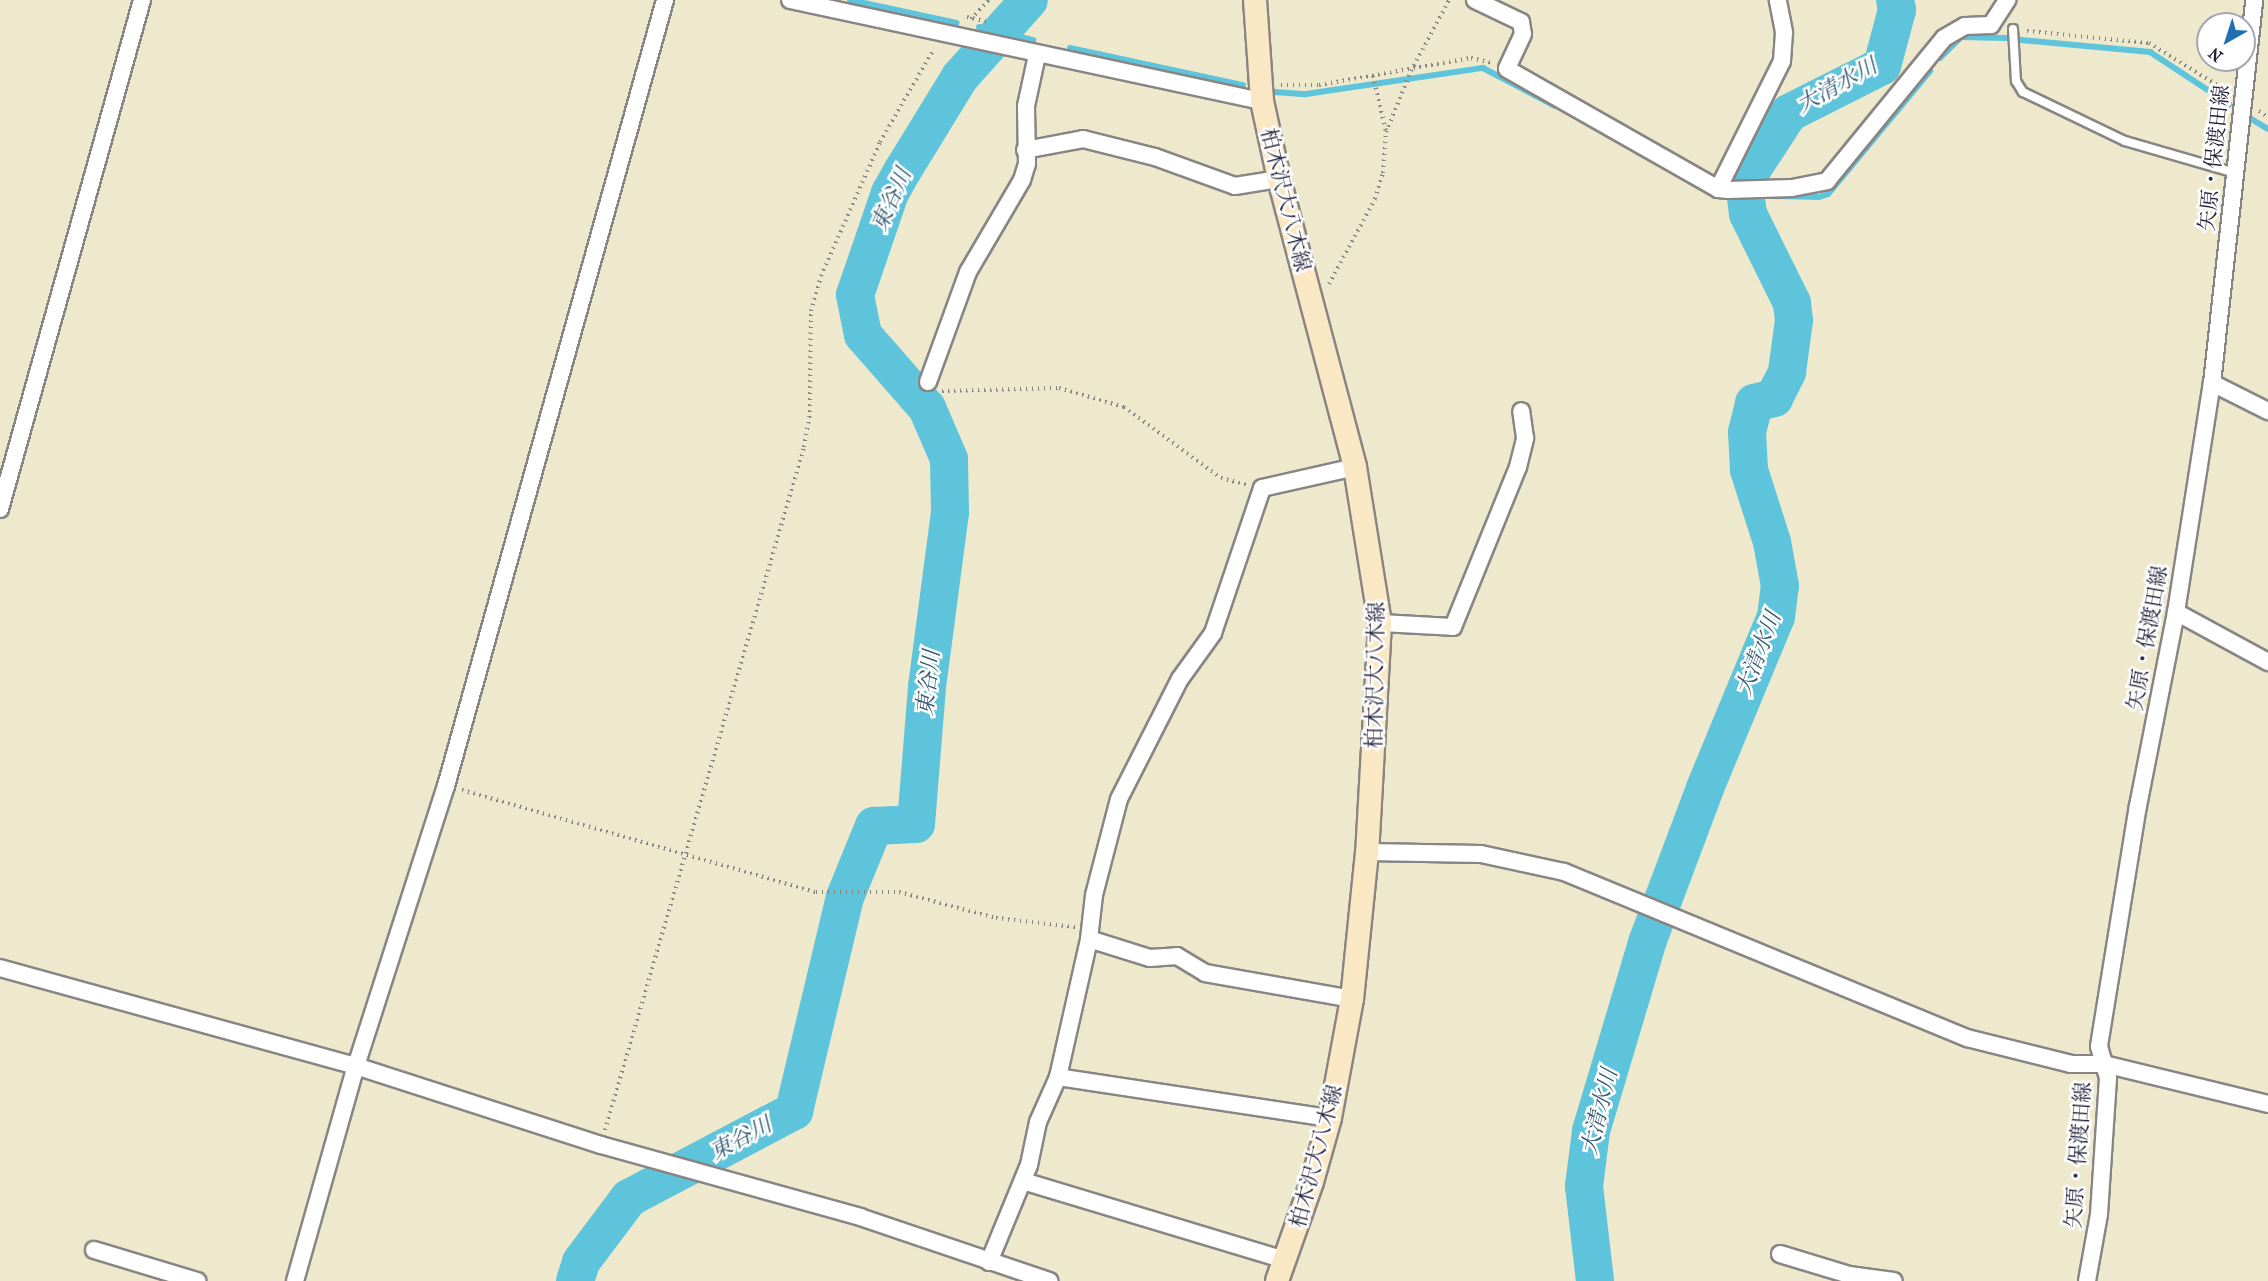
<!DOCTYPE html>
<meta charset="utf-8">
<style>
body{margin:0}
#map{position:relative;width:2268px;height:1281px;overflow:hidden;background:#eee8cd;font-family:"IM FELL French Canon","Noto Serif JP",serif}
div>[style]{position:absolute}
.stream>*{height:6px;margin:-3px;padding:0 3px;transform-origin:3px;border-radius:3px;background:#5dc4db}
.river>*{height:38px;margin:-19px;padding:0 19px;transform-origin:19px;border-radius:19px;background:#5dc4db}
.path>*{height:4px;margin-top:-2px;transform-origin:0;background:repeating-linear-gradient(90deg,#888584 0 1.5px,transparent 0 6px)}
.roads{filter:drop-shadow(2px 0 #888584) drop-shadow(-2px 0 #888584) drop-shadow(0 2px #888584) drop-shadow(0 -2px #888584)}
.service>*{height:8px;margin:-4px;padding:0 4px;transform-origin:4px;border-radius:4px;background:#fff}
.minor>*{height:16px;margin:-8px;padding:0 8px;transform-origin:8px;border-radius:8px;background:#fff}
.secondary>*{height:22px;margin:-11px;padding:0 11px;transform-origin:11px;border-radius:11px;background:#fae7c3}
span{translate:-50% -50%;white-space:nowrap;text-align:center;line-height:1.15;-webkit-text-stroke:5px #fff;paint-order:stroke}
.street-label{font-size:21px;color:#22223b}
.water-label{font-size:22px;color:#375b73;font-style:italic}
.north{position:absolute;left:2196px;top:12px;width:60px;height:60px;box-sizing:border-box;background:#fff;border:2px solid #a7a7b1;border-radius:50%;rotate:219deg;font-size:16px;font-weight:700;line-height:24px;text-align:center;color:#22223b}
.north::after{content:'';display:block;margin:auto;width:21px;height:27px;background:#1f6fb2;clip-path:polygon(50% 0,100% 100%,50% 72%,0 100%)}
</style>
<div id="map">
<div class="stream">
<div style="left:850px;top:0;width:109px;rotate:12.1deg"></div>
<div style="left:979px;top:27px;width:56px;rotate:13.5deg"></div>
<div style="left:2021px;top:40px;width:130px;rotate:5.3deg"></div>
<div style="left:2150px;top:52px;width:95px;rotate:33.4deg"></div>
<div style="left:1070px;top:48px;width:177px;rotate:12.1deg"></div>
<div style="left:1940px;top:58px;width:30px;rotate:-45deg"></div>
<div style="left:1961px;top:37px;width:45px;rotate:1.3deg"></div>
<div style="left:1274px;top:92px;width:32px;rotate:4deg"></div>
<div style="left:1306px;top:94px;width:179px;rotate:-8.4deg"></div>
<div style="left:1483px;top:68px;width:81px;rotate:27.8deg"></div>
<div style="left:2248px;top:117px;width:23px;rotate:31deg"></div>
<div style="left:1774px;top:196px;width:45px;rotate:1.3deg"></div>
<div style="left:1819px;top:197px;width:9px;rotate:-18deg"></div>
<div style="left:1828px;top:194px;width:160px;rotate:-50.3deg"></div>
</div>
<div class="river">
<div style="left:575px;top:1281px;width:20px;rotate:-72deg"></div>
<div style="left:581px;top:1262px;width:80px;rotate:-53.1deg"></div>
<div style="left:629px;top:1198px;width:187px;rotate:-27.8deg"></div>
<div style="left:794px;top:1111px;width:220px;rotate:-76.6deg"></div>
<div style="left:845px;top:897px;width:77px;rotate:-67.8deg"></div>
<div style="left:874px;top:826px;width:42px;rotate:-2.7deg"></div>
<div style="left:916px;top:824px;width:137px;rotate:-85.4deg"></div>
<div style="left:927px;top:687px;width:177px;rotate:-82.5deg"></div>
<div style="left:950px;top:512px;width:53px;rotate:-91.1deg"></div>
<div style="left:949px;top:459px;width:56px;rotate:-113.3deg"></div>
<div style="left:927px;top:408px;width:97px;rotate:-131.2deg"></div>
<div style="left:863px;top:335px;width:41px;rotate:-101.3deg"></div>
<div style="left:855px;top:295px;width:108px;rotate:-71.1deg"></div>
<div style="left:890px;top:193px;width:26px;rotate:-61deg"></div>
<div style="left:903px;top:170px;width:109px;rotate:-58.5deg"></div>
<div style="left:960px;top:77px;width:103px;rotate:-48.1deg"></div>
<div style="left:1595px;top:1281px;width:96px;rotate:-96.6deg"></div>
<div style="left:1584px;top:1186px;width:55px;rotate:-82.7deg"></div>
<div style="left:1591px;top:1131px;width:199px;rotate:-73.4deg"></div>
<div style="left:1648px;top:940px;width:162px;rotate:-69.4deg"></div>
<div style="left:1705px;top:788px;width:185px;rotate:-67.5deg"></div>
<div style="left:1776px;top:617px;width:31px;rotate:-83deg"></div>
<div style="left:1780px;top:586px;width:45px;rotate:-100.3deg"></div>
<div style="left:1772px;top:542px;width:76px;rotate:-107.7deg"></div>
<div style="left:1749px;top:470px;width:38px;rotate:-93deg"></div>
<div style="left:1747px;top:432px;width:30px;rotate:-76deg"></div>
<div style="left:1754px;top:403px;width:21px;rotate:-14deg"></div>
<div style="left:1774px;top:398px;width:29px;rotate:-63deg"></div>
<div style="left:1787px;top:372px;width:52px;rotate:-82.3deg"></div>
<div style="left:1794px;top:320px;width:17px;rotate:-97deg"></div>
<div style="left:1792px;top:303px;width:99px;rotate:-116.3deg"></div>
<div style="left:1748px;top:214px;width:32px;rotate:-97deg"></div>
<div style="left:1744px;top:182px;width:82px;rotate:-56.9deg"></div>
<div style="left:1789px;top:113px;width:104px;rotate:-26.8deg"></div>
<div style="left:1882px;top:66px;width:58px;rotate:-75deg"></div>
<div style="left:1897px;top:10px;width:10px;rotate:-101deg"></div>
</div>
<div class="path">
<div style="left:967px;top:17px;width:23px;rotate:13deg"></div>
<div style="left:971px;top:19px;width:26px;rotate:-47deg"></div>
<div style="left:2027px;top:31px;width:123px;rotate:5.6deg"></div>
<div style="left:2149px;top:43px;width:92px;rotate:31.6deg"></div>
<div style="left:1373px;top:76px;width:57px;rotate:76.9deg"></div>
<div style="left:1281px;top:85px;width:38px"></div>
<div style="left:1319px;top:85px;width:154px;rotate:-10.1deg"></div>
<div style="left:1471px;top:58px;width:23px;rotate:13deg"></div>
<div style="left:2259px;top:111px;width:11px;rotate:34deg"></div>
<div style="left:1329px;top:284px;width:97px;rotate:-61.6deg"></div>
<div style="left:1375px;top:199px;width:27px;rotate:-73deg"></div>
<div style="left:1383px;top:173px;width:41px;rotate:-85.8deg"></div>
<div style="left:1386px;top:132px;width:66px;rotate:-67.7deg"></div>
<div style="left:1411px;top:71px;width:81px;rotate:-61.8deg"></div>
<div style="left:942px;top:391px;width:117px;rotate:-1.5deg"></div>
<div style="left:1059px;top:388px;width:68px;rotate:16.3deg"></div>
<div style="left:1124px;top:407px;width:120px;rotate:36.2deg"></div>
<div style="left:1221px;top:478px;width:27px;rotate:15deg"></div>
<div style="left:462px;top:790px;width:368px;rotate:16.1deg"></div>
<div style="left:816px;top:892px;width:83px"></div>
<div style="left:899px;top:892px;width:100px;rotate:15deg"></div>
<div style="left:996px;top:918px;width:80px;rotate:6.5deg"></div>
<div style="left:605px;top:1130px;width:711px;rotate:-73.76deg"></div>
<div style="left:804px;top:447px;width:36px;rotate:-80deg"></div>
<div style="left:810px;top:412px;width:101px;rotate:-89.4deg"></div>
<div style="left:811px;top:311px;width:36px;rotate:-74deg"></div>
<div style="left:821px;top:276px;width:146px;rotate:-66.2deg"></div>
<div style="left:880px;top:142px;width:108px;rotate:-59.9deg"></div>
</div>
<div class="roads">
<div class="service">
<div style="left:2013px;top:29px;width:52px;rotate:86.7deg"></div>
<div style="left:2016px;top:81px;width:13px;rotate:58deg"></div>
<div style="left:2023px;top:92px;width:113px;rotate:25.7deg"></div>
<div style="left:2125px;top:141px;width:115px;rotate:16.2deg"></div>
</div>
<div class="minor">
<div style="left:790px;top:0;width:483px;rotate:12.1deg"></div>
<div style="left:1475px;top:0;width:51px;rotate:25.6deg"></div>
<div style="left:1521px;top:22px;width:12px;rotate:81deg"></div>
<div style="left:1523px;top:34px;width:38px;rotate:115deg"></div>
<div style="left:1507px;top:69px;width:243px;rotate:29.6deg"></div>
<div style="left:1718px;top:189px;width:10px;rotate:6deg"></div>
<div style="left:1728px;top:190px;width:64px;rotate:-1.8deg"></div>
<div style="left:1792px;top:188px;width:36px;rotate:-11deg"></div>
<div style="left:1827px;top:181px;width:185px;rotate:-50.7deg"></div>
<div style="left:1944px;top:38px;width:24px;rotate:-30deg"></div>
<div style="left:1965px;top:26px;width:26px;rotate:-2deg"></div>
<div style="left:1991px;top:25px;width:30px;rotate:-57deg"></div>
<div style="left:1025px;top:150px;width:59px;rotate:-10.7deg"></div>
<div style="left:1083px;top:139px;width:74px;rotate:14deg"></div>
<div style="left:1155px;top:157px;width:85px;rotate:19.9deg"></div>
<div style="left:1235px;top:186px;width:45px;rotate:-9deg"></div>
<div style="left:1718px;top:189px;width:143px;rotate:-63.4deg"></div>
<div style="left:1782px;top:61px;width:29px;rotate:-86deg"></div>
<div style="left:1784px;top:32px;width:33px;rotate:-101deg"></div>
<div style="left:928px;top:382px;width:117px;rotate:-70deg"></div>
<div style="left:968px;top:272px;width:107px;rotate:-59.6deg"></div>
<div style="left:1022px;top:180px;width:17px;rotate:-73deg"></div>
<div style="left:1027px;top:164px;width:58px;rotate:-91deg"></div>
<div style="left:1026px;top:106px;width:52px;rotate:-77.8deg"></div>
<div style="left:2212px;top:383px;width:63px;rotate:26.6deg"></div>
<div style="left:0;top:509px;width:528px;rotate:-74.41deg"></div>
<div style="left:2176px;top:612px;width:105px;rotate:28.5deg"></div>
<div style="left:1380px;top:623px;width:73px;rotate:3.1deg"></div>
<div style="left:1453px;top:627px;width:173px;rotate:-67.9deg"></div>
<div style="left:1518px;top:467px;width:30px;rotate:-76deg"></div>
<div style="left:1525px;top:438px;width:27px;rotate:-98deg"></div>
<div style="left:1367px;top:852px;width:114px;rotate:1deg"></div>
<div style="left:1481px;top:854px;width:85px;rotate:12.2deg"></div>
<div style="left:1564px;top:872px;width:436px;rotate:22.4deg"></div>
<div style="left:1967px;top:1038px;width:107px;rotate:14deg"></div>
<div style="left:2071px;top:1064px;width:33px"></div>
<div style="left:2104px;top:1064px;width:169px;rotate:13.7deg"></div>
<div style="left:1089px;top:939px;width:64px;rotate:17.3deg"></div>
<div style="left:1150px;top:958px;width:27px;rotate:-4deg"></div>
<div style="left:1177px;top:956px;width:33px;rotate:31deg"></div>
<div style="left:1205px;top:973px;width:149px;rotate:10deg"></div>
<div style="left:0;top:968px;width:369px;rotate:15.4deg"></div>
<div style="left:356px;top:1066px;width:257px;rotate:17.9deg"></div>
<div style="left:601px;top:1145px;width:269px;rotate:15.5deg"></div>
<div style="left:860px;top:1217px;width:200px;rotate:18.7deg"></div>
<div style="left:1058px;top:1077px;width:275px;rotate:8.6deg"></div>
<div style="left:1023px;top:1181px;width:274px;rotate:16.8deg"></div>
<div style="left:94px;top:1250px;width:108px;rotate:16.8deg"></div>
<div style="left:1780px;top:1254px;width:72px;rotate:16.9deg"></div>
<div style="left:1849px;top:1275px;width:45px;rotate:7.6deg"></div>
<div style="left:989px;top:1262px;width:105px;rotate:-67.6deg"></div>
<div style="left:1029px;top:1165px;width:44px;rotate:-78.2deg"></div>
<div style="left:1038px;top:1122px;width:49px;rotate:-66deg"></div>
<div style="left:1058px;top:1077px;width:141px;rotate:-77.3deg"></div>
<div style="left:1089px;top:939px;width:44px;rotate:-83.5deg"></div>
<div style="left:1094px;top:895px;width:99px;rotate:-75.4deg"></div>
<div style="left:1119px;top:799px;width:135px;rotate:-63.1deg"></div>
<div style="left:1180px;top:679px;width:57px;rotate:-54.3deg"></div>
<div style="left:1213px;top:633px;width:153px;rotate:-71.3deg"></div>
<div style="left:1262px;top:488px;width:95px;rotate:-12.7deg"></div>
<div style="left:295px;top:1281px;width:223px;rotate:-74.2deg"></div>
<div style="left:356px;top:1066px;width:294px;rotate:-72.2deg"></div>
<div style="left:446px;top:786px;width:816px;rotate:-74.43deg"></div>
<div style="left:2087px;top:1281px;width:68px;rotate:-79.8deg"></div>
<div style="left:2099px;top:1214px;width:136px;rotate:-86.2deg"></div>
<div style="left:2108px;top:1078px;width:33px;rotate:-106deg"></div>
<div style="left:2099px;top:1046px;width:243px;rotate:-80.8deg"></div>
<div style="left:2138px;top:806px;width:198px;rotate:-78.9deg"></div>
<div style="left:2176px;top:612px;width:232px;rotate:-81.1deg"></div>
<div style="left:2212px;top:383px;width:385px;rotate:-83.7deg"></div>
</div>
<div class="secondary">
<div style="left:1255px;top:0;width:101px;rotate:86deg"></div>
<div style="left:1262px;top:101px;width:80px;rotate:77.7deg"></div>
<div style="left:1279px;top:179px;width:298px;rotate:75.2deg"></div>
<div style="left:1355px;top:467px;width:158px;rotate:80.9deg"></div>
<div style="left:1380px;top:623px;width:229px;rotate:93.2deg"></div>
<div style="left:1367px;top:852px;width:148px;rotate:95.8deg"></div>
<div style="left:1352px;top:999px;width:121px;rotate:100.5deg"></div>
<div style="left:1330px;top:1118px;width:66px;rotate:105.7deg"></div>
<div style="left:1312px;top:1182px;width:105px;rotate:109.5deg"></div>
</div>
</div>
<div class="street-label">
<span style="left:2214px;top:158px;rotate:-84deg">矢原・保渡田線</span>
<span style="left:1286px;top:200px;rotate:76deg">柏木沢大八木線</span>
<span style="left:2147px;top:638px;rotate:-80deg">矢原・保渡田線</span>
<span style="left:1375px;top:675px;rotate:-89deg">柏木沢大八木線</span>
<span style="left:2078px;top:1155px;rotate:-86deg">矢原・保渡田線</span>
<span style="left:1316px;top:1156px;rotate:-75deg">柏木沢大八木線</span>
</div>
<div class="water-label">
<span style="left:1837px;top:86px;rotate:-29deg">大清水川</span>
<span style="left:892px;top:200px;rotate:-66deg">東谷川</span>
<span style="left:1759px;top:654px;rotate:-69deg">大清水川</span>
<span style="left:929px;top:683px;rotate:-84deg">東谷川</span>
<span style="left:1600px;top:1112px;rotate:-76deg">大清水川</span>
<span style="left:741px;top:1139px;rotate:-28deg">東谷川</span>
</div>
<div class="north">N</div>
</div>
